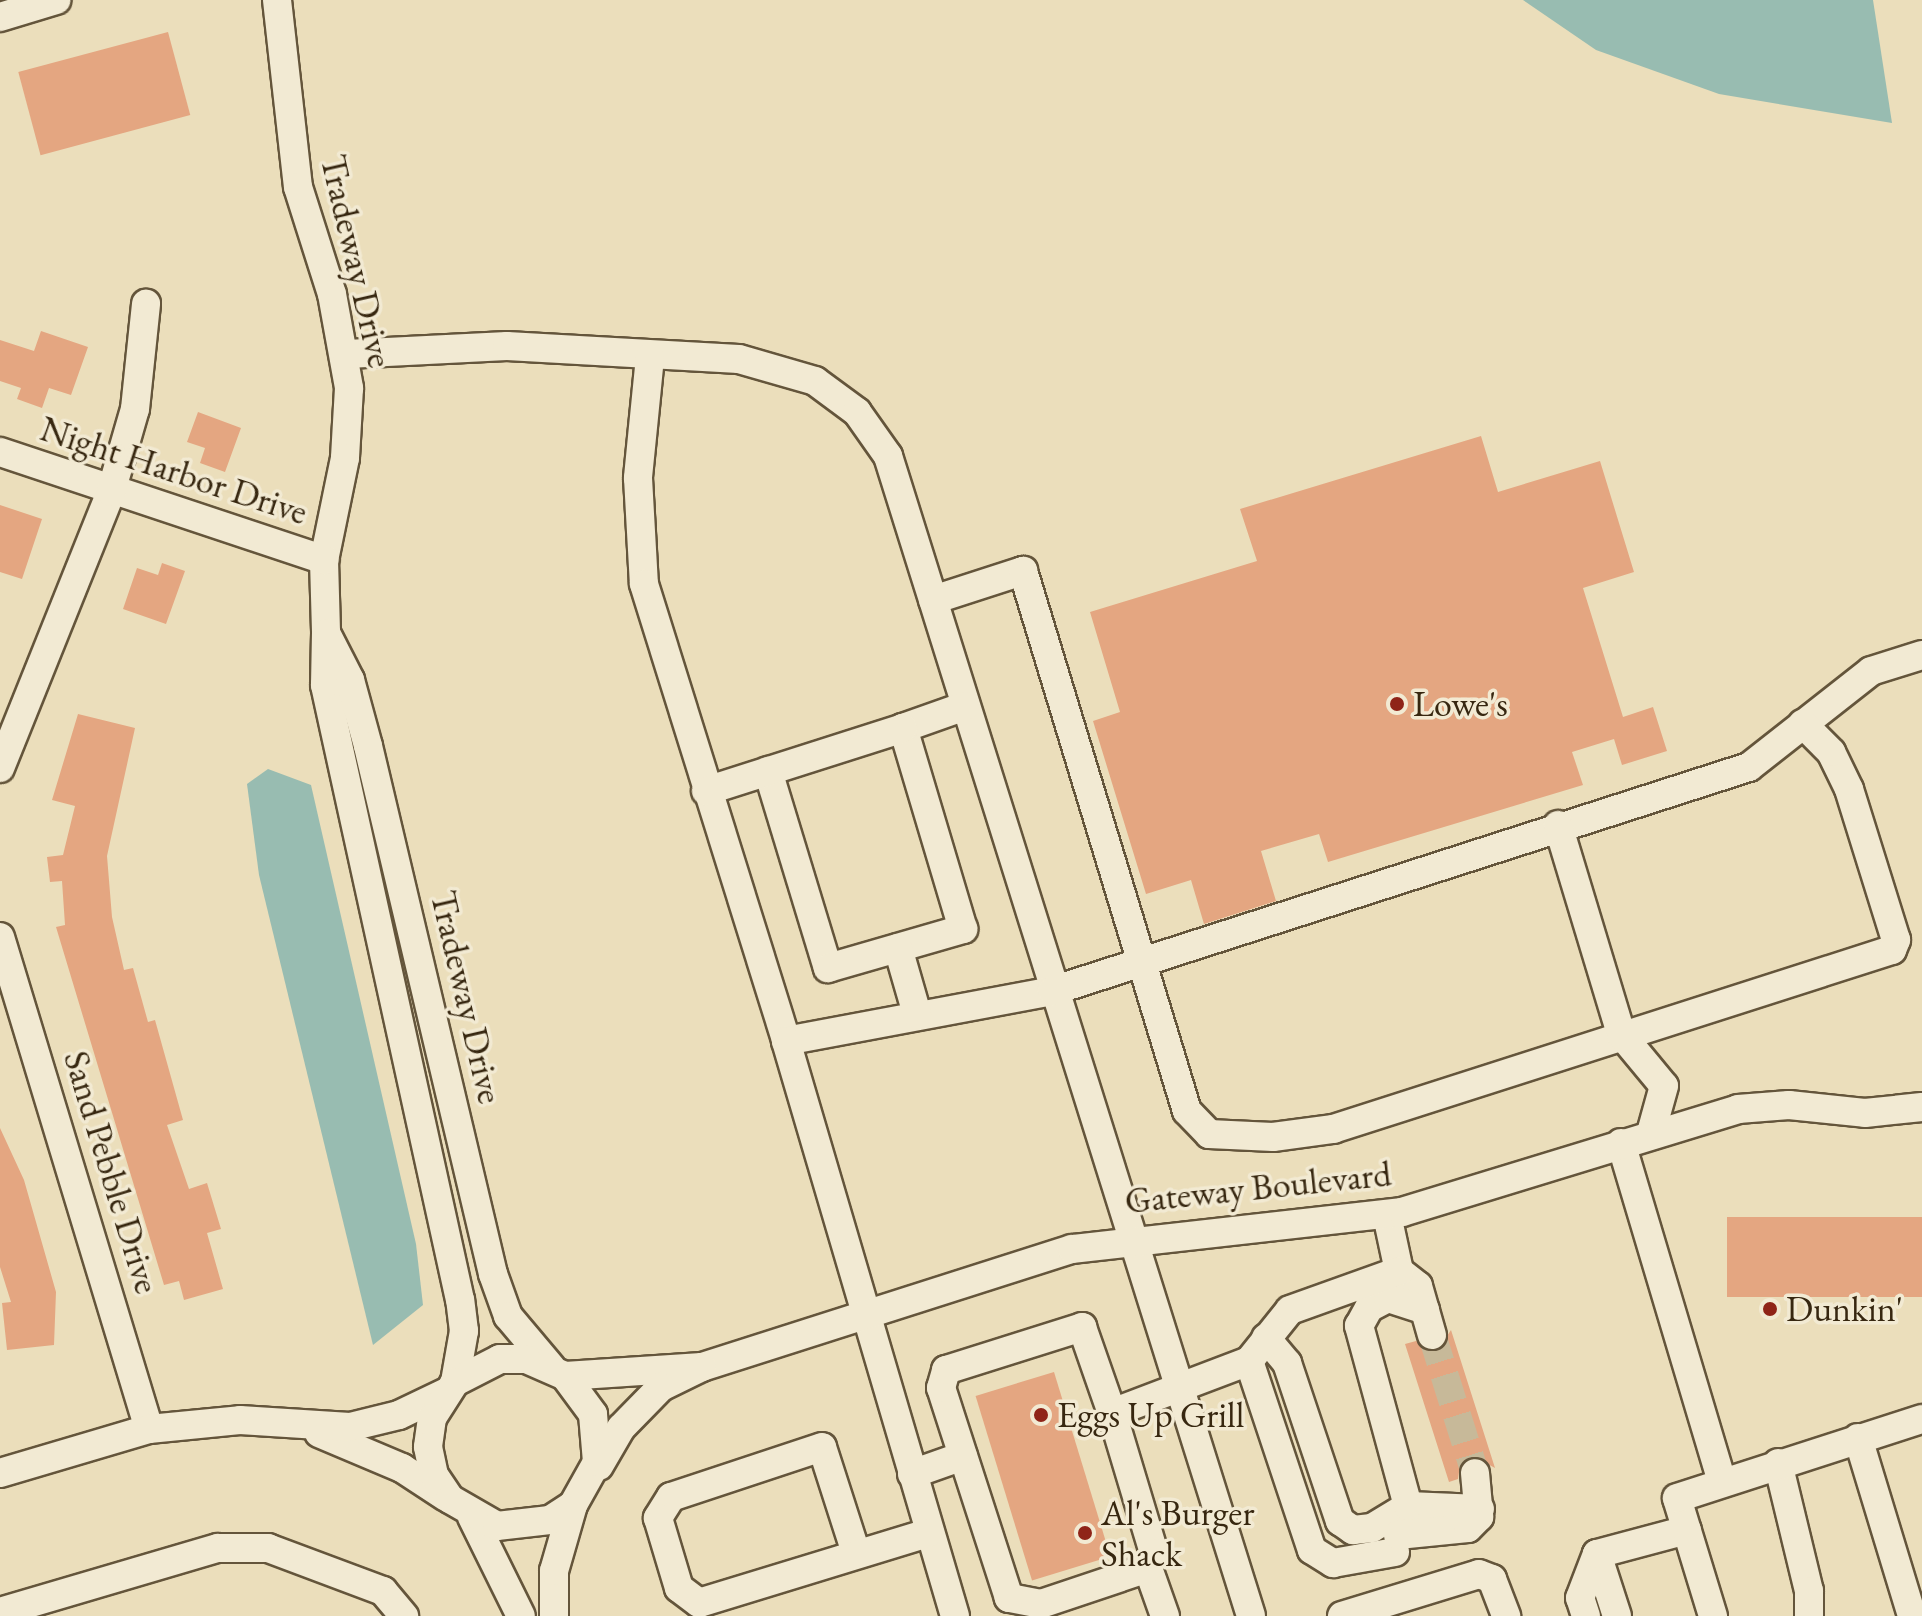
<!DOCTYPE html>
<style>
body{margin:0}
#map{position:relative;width:1922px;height:1616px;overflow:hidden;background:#ebdebb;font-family:"EB Garamond",serif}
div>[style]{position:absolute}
.water>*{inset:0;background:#98bcb1}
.building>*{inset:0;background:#e4a681;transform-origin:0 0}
.minor-tunnel>*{height:28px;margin-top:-14px;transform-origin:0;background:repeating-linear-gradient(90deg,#c7b999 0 28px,transparent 0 42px)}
.roads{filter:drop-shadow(2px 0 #64553b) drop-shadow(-2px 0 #64553b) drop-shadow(0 2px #64553b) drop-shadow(0 -2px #64553b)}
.minor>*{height:28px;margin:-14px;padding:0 14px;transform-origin:14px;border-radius:14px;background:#f2ead3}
.dots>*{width:22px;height:22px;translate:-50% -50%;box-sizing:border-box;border:4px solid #f2ead3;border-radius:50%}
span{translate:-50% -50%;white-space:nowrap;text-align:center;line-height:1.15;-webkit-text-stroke:7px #f2ead3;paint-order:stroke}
.street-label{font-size:36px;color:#372710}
.poi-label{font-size:36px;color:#372710}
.left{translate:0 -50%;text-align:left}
</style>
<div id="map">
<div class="water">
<div style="clip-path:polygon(1523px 0,1873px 0,1892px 123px,1719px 94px,1596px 50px)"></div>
<div style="clip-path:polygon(268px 769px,311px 785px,416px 1244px,423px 1305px,373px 1345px,259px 875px,247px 784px)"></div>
</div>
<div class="building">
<div style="left:168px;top:32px;width:86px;height:155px;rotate:75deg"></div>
<div style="clip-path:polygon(41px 331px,88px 347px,71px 395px,49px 388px,42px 408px,17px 399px,21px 388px,0 381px,0 340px,34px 351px)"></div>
<div style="clip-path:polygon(198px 412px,241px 428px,225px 472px,200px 463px,205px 448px,187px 442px)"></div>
<div style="clip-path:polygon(1481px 436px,1498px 492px,1600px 461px,1634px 572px,1583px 588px,1623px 717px,1653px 707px,1667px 751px,1622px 765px,1614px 739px,1572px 752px,1583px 785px,1328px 862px,1319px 834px,1261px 851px,1276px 901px,1204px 924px,1191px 880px,1146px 894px,1093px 721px,1120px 712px,1090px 612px,1257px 561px,1240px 509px)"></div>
<div style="clip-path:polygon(0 505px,42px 519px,22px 579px,0 572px)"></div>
<div style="clip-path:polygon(162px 563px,185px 571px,166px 624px,123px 609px,137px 568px,158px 575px)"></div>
<div style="clip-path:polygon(78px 714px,135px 728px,107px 856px,112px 917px,124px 970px,133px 968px,148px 1022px,155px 1020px,183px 1120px,167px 1125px,189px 1189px,207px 1183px,221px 1229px,207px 1233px,223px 1289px,184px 1300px,179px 1281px,164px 1285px,56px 927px,65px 925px,62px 881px,50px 882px,47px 857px,63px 855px,75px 806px,52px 800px)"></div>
<div style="clip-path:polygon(0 1128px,24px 1180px,56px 1292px,54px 1345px,7px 1350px,2px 1303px,11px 1302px,0 1267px)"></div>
<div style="left:1922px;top:1217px;width:80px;height:195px;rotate:90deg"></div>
<div style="clip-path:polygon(1451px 1330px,1495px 1468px,1473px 1456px,1460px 1465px,1458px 1479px,1449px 1482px,1405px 1344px,1416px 1341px,1437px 1351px)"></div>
<div style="left:1054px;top:1372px;width:193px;height:82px;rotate:73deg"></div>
</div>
<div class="minor-tunnel">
<div style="left:1432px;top:1335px;width:145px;rotate:72.7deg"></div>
</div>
<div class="roads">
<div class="minor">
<div style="left:277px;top:0;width:188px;rotate:83.6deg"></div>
<div style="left:298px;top:187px;width:112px;rotate:72.4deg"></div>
<div style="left:332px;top:294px;width:96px;rotate:79.7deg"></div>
<div style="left:349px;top:388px;width:70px;rotate:93.3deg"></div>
<div style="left:345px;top:458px;width:104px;rotate:101.6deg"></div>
<div style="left:324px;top:560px;width:73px;rotate:88.4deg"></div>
<div style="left:0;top:17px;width:59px;rotate:-16.9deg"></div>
<div style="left:347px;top:354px;width:160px;rotate:-2.9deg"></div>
<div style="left:507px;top:346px;width:232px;rotate:3.2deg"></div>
<div style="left:739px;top:359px;width:79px;rotate:16.1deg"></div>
<div style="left:815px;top:381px;width:52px;rotate:36.4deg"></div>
<div style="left:857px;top:412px;width:54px;rotate:54.8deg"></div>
<div style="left:888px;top:456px;width:1215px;rotate:72.62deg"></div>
<div style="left:650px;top:357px;width:122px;rotate:95.7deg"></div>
<div style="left:638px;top:478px;width:106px;rotate:86.8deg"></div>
<div style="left:644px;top:584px;width:479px;rotate:72.7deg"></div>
<div style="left:786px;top:1041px;width:271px;rotate:-10.6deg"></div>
<div style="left:1052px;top:991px;width:732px;rotate:-17.82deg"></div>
<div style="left:1749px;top:767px;width:155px;rotate:-38.2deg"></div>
<div style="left:1871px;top:671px;width:53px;rotate:-17.4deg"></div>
<div style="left:0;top:452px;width:342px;rotate:18.4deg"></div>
<div style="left:933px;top:600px;width:95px;rotate:-17.9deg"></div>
<div style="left:1023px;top:571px;width:564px;rotate:73.11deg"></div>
<div style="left:1187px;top:1111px;width:32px;rotate:46deg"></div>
<div style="left:1209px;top:1134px;width:64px;rotate:2.7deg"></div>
<div style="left:1273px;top:1137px;width:61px;rotate:-7.6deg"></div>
<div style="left:1333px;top:1129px;width:587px;rotate:-17.76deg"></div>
<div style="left:1892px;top:950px;width:11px;rotate:-68deg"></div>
<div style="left:1896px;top:940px;width:158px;rotate:-107.3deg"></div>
<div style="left:1849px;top:789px;width:41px;rotate:-115.9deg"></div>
<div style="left:1831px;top:752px;width:40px;rotate:-135deg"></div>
<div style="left:0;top:768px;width:297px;rotate:-68.1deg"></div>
<div style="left:111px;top:492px;width:86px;rotate:-73.9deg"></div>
<div style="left:135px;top:409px;width:106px;rotate:-84deg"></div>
<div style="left:768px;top:771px;width:206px;rotate:73.1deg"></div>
<div style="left:828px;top:968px;width:141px;rotate:-16.1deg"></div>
<div style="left:963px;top:929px;width:210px;rotate:-106.6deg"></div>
<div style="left:903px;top:728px;width:66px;rotate:-19.5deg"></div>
<div style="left:706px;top:791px;width:207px;rotate:-17.7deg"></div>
<div style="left:1558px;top:825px;width:218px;rotate:73.2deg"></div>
<div style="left:1621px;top:1034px;width:67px;rotate:50.4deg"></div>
<div style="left:1664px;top:1086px;width:49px;rotate:105.5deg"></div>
<div style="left:0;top:937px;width:514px;rotate:73.15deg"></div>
<div style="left:898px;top:948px;width:69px;rotate:73.9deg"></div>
<div style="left:786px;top:1041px;width:599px;rotate:73.62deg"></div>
<div style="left:1621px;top:1143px;width:353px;rotate:73.4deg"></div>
<div style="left:1387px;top:1215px;width:57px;rotate:77.9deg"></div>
<div style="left:1399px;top:1271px;width:24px;rotate:38deg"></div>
<div style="left:1418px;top:1286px;width:51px;rotate:74.1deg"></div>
<div style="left:1266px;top:1338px;width:33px;rotate:50deg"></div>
<div style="left:1287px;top:1363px;width:167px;rotate:71.5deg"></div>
<div style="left:1340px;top:1521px;width:16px;rotate:35deg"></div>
<div style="left:1353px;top:1530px;width:19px;rotate:-6deg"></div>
<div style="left:1372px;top:1528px;width:42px;rotate:-31.4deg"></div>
<div style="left:1408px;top:1506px;width:72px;rotate:2.4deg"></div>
<div style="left:1249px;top:1361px;width:199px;rotate:71.6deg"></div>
<div style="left:1312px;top:1550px;width:25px;rotate:32deg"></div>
<div style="left:1333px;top:1563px;width:63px;rotate:-10.1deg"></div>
<div style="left:702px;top:1367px;width:388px;rotate:-17.7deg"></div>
<div style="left:1072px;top:1249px;width:332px;rotate:-6.4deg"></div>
<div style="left:1402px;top:1212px;width:351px;rotate:-17deg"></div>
<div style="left:1738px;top:1109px;width:51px;rotate:-4.5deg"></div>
<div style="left:1789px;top:1105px;width:76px;rotate:6deg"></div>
<div style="left:1865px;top:1113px;width:57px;rotate:-6deg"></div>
<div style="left:565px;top:1376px;width:137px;rotate:-3.8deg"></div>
<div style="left:702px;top:1367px;width:46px;rotate:154deg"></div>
<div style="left:661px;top:1387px;width:57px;rotate:134.3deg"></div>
<div style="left:621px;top:1428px;width:44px;rotate:120.1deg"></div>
<div style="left:455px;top:1382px;width:52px;rotate:-80deg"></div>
<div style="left:464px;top:1331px;width:31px;rotate:-97deg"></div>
<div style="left:460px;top:1300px;width:630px;rotate:-102.38deg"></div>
<div style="left:325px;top:685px;width:52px;rotate:-88.9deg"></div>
<div style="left:326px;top:633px;width:53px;rotate:62.9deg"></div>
<div style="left:350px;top:680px;width:68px;rotate:74.7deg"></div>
<div style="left:368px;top:746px;width:543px;rotate:76.68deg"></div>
<div style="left:493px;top:1274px;width:45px;rotate:70.3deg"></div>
<div style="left:508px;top:1316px;width:67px;rotate:49.9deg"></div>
<div style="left:1112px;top:1413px;width:146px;rotate:73.3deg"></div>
<div style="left:1154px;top:1553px;width:16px;rotate:112deg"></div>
<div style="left:1148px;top:1568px;width:51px;rotate:70.5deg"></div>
<div style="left:319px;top:1433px;width:90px;rotate:22.9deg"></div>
<div style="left:402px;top:1468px;width:53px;rotate:33.4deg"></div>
<div style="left:1858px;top:1438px;width:186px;rotate:73.1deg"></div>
<div style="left:1778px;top:1463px;width:132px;rotate:76.4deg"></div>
<div style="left:1809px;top:1591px;width:25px;rotate:90deg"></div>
<div style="left:0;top:1473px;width:155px;rotate:-16.5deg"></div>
<div style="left:149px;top:1429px;width:91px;rotate:-5.6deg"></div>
<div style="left:240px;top:1420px;width:110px;rotate:3.6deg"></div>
<div style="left:350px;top:1427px;width:50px;rotate:-13.8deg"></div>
<div style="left:399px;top:1415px;width:51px;rotate:-25.6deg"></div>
<div style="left:912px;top:1474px;width:54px;rotate:-19.4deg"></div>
<div style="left:1408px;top:1506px;width:187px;rotate:-105.2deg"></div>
<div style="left:1359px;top:1326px;width:21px;rotate:-61deg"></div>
<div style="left:1369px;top:1308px;width:21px;rotate:-28deg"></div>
<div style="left:1388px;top:1298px;width:39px;rotate:18deg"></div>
<div style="left:472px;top:1517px;width:110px;rotate:63.7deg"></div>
<div style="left:1398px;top:1535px;width:70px;rotate:-5.7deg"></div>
<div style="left:1468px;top:1528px;width:16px;rotate:-45deg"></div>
<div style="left:1479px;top:1517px;width:44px;rotate:-95.2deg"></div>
<div style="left:856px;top:1553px;width:111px;rotate:-107.8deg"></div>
<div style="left:822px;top:1447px;width:159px;rotate:161.7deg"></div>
<div style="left:671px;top:1497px;width:25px;rotate:122deg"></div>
<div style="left:658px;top:1518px;width:73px;rotate:73.3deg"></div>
<div style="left:679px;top:1588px;width:25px;rotate:37deg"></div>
<div style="left:699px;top:1603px;width:239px;rotate:-17deg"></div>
<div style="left:1597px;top:1554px;width:65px;rotate:72.1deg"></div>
<div style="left:1148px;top:1568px;width:113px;rotate:161.4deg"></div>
<div style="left:1041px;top:1604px;width:33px;rotate:-169deg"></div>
<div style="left:1009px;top:1598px;width:221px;rotate:-107.9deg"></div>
<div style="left:941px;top:1388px;width:19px;rotate:-74deg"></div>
<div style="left:946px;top:1370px;width:143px;rotate:-17.5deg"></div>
<div style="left:1082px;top:1327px;width:91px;rotate:70.8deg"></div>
<div style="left:1112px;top:1413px;width:147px;rotate:-20.8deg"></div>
<div style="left:1249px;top:1361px;width:65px;rotate:-51.2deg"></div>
<div style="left:1290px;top:1310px;width:116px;rotate:-19.7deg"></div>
<div style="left:0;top:1612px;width:227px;rotate:-16.4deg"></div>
<div style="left:218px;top:1548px;width:50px"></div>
<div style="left:268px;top:1548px;width:123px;rotate:20.5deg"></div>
<div style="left:383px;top:1591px;width:33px;rotate:50deg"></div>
<div style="left:554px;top:1616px;width:45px;rotate:-90deg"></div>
<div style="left:554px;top:1571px;width:69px;rotate:-73.9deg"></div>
<div style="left:573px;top:1505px;width:49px;rotate:-60.8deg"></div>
<div style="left:597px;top:1462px;width:48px;rotate:-94.8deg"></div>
<div style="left:593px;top:1414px;width:47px;rotate:-126.4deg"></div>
<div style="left:565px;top:1376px;width:43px;rotate:-156.4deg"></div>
<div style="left:526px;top:1359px;width:26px;rotate:180deg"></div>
<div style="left:500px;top:1359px;width:51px;rotate:152.9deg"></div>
<div style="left:455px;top:1382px;width:43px;rotate:122.6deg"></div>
<div style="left:432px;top:1418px;width:29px;rotate:98deg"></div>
<div style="left:428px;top:1447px;width:29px;rotate:78deg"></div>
<div style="left:434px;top:1475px;width:29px;rotate:56deg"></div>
<div style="left:450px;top:1499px;width:54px;rotate:29.9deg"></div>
<div style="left:497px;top:1526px;width:53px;rotate:-6.5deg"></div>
<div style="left:550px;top:1520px;width:27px;rotate:-33deg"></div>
<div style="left:1342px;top:1616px;width:143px;rotate:-17deg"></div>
<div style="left:1479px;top:1574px;width:14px;rotate:21deg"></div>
<div style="left:1492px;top:1579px;width:40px;rotate:69deg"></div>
<div style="left:1586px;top:1616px;width:19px;rotate:-108deg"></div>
<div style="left:1580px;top:1598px;width:47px;rotate:-68.9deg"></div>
<div style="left:1597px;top:1554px;width:93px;rotate:-14.9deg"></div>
<div style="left:1713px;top:1616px;width:123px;rotate:-107deg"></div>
<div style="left:1677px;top:1498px;width:257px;rotate:-17.9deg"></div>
</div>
</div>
<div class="dots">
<div style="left:1397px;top:704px;background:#8f2418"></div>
<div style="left:1770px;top:1309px;background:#8f2418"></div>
<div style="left:1041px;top:1415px;background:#8f2418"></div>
<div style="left:1085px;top:1533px;background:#8f2418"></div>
</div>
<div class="street-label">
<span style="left:357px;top:261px;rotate:77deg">Tradeway Drive</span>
<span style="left:174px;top:470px;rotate:18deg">Night Harbor Drive</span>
<span style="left:467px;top:997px;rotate:77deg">Tradeway Drive</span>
<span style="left:112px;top:1172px;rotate:73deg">Sand Pebble Drive</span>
<span style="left:1258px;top:1187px;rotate:-6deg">Gateway Boulevard</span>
</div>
<div class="poi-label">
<span class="left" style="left:1413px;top:704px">Lowe's</span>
<span class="left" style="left:1786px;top:1309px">Dunkin'</span>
<span class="left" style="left:1057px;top:1415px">Eggs Up Grill</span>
<span class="left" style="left:1101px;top:1533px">Al's Burger<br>Shack</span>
</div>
</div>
